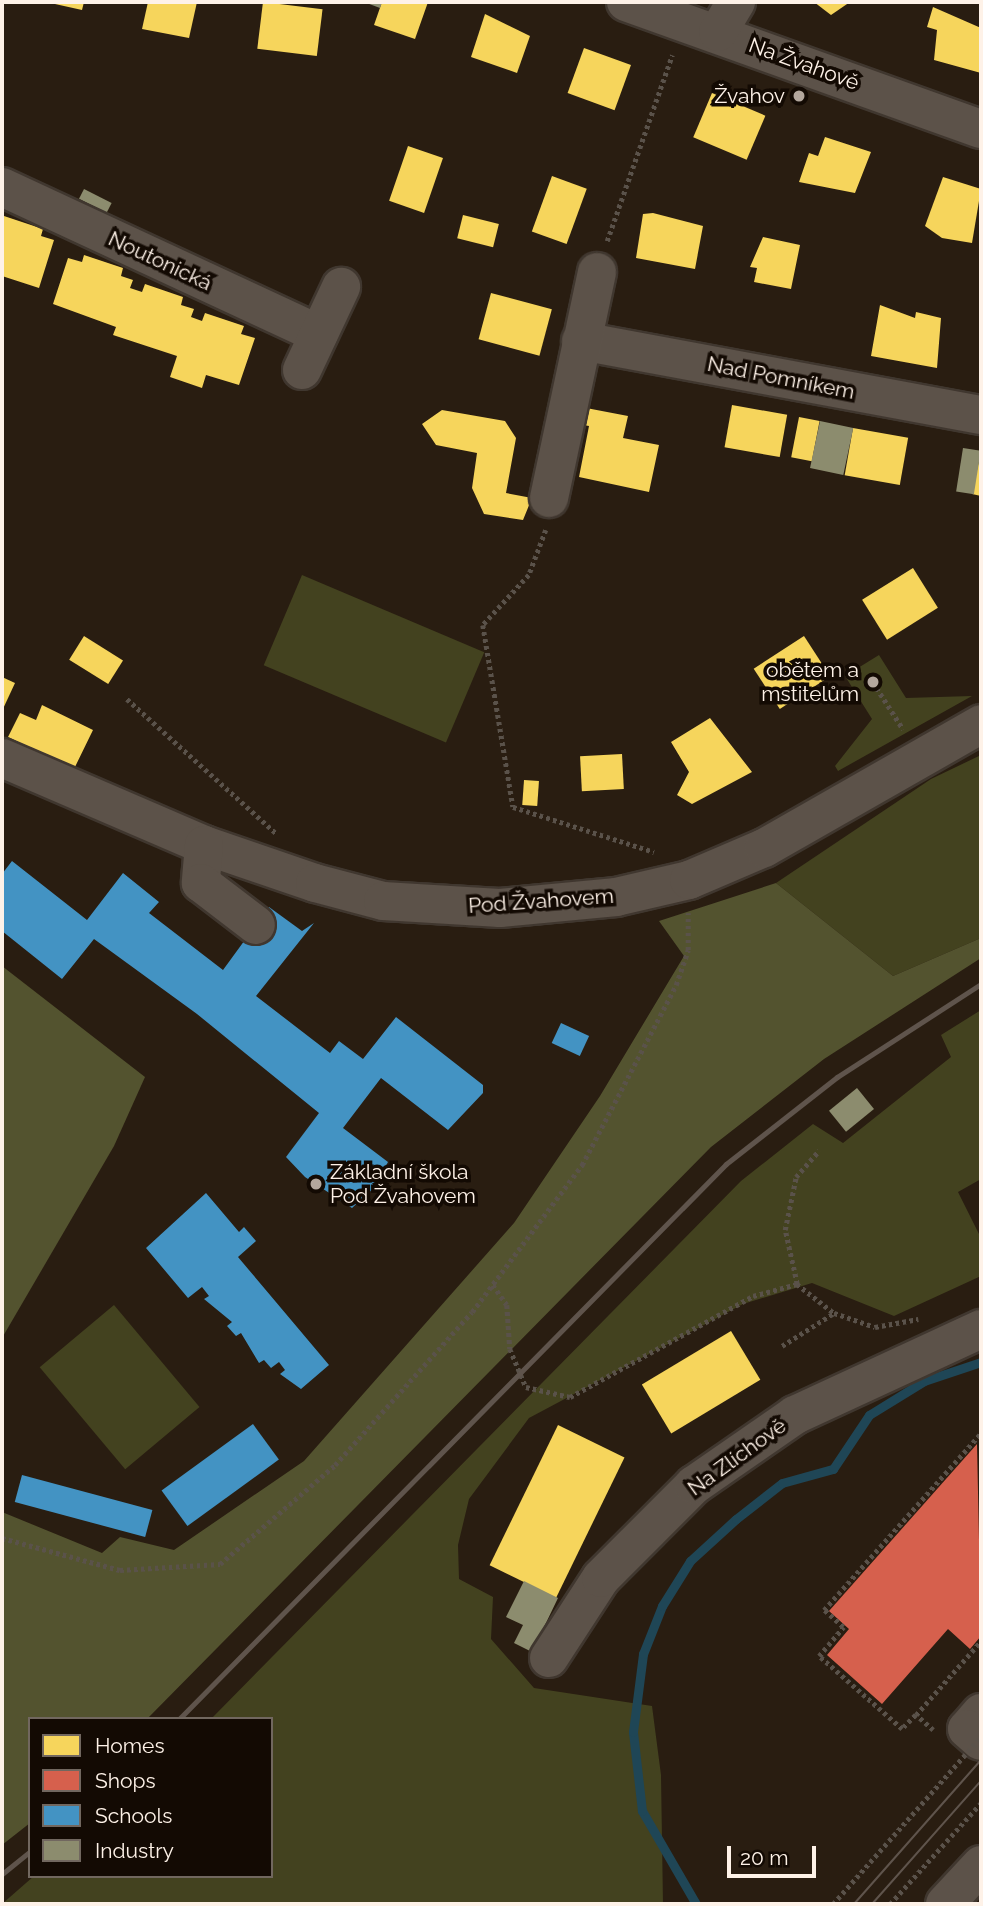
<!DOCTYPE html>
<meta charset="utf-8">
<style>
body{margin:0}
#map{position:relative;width:983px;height:1906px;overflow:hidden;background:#291d11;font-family:Raleway,sans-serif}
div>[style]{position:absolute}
.green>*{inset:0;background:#43421f;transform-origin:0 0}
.forest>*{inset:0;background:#53532f}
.homes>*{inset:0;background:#f6d55c;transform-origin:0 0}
.shops>*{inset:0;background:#d6604d}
.schools>*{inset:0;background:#4393c3;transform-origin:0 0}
.industry>*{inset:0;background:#8c8c6e;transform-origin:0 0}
.stream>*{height:9px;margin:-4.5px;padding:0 4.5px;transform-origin:4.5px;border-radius:4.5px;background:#1f4656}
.path>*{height:4.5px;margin-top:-2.25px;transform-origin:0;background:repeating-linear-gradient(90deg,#5a524a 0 3.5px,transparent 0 7px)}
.roads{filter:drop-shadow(2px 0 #40372f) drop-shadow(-2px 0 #40372f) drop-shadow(0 2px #40372f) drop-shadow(0 -2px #40372f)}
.minor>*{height:38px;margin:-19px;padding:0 19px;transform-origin:19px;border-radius:19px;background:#5c5249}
.tram>*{height:2px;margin:-1px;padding:0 1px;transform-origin:1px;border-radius:1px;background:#5f544c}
.rail>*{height:5px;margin:-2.5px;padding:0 2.5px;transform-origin:2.5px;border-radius:2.5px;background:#5f544c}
.path-bridge>*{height:4.5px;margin-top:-2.25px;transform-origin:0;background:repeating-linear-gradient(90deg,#5a524a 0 3.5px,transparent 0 7px)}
.dots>*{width:19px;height:19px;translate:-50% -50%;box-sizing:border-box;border:4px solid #130a03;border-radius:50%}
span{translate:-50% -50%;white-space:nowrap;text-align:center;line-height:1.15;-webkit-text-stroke:7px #130a03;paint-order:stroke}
.street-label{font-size:21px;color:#fef2e8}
.poi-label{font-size:21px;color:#fef2e8}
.right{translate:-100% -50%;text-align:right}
.left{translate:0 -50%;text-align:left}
.frame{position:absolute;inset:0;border:4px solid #fef2e8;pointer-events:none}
.legend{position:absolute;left:28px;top:1717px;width:245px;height:161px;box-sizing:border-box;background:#130a03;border:2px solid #71675f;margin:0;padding:9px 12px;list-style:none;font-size:21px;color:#fef2e8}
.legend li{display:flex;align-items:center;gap:14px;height:35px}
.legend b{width:35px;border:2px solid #71675f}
.scale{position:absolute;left:727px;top:1846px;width:89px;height:32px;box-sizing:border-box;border:4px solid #fef2e8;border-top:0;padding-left:9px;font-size:21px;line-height:24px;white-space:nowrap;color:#fef2e8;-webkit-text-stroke:5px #130a03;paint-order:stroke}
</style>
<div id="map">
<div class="green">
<div style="left:302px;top:575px;width:198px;height:98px;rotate:23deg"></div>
<div style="clip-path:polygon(879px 655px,906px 698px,972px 696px,838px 771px,835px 766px,872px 719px,845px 676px)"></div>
<div style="clip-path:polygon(981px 755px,981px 938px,893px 976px,776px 883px,931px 779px)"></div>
<div style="clip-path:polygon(981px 1010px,981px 1179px,958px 1192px,981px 1238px,981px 1276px,894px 1316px,812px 1283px,743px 1304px,529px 1418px,469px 1499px,458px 1545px,459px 1579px,493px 1597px,491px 1639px,534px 1688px,652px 1706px,661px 1775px,663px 1904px,2px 1904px,34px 1876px,271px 1876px,271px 1719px,211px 1719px,741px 1181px,813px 1124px,843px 1143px,951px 1057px,941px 1035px)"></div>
<div style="left:114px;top:1305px;width:133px;height:97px;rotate:50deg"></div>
</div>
<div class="forest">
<div style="clip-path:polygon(776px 883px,893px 976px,981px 938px,981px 958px,824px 1059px,711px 1147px,147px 1719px,30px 1719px,30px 1823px,2px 1845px,2px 1512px,102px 1553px,120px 1537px,174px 1550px,304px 1461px,514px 1223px,600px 1096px,684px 956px,659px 921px)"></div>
<div style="clip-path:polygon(2px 966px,145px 1077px,114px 1146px,2px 1338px)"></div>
</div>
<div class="homes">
<div style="clip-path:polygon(46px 2px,84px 2px,82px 10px)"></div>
<div style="clip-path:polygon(148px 2px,197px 2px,189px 38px,142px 29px)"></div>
<div style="left:263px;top:2px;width:60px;height:47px;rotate:7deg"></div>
<div style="clip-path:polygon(382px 2px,428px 2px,415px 39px,374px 25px)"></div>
<div style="clip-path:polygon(814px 2px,850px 2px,831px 15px)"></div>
<div style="clip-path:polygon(933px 7px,981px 28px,981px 73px,934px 60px,937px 30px,927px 27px)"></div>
<div style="clip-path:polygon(485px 14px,530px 36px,517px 73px,471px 57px)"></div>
<div style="left:584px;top:48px;width:50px;height:48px;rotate:20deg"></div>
<div style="left:712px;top:93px;width:58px;height:48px;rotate:23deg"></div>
<div style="clip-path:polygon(825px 137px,871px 152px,855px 193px,799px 182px,809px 153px,818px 156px)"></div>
<div style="left:408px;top:146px;width:37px;height:58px;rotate:19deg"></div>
<div style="left:552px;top:176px;width:37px;height:59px;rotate:20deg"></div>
<div style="clip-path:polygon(943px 177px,981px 189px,972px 243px,942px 238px,925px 226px)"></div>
<div style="clip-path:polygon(653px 213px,703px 226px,695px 269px,636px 258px,643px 214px)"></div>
<div style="left:463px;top:215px;width:37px;height:24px;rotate:14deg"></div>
<div style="clip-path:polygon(4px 216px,43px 229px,41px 236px,54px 240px,39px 288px,2px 276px)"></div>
<div style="clip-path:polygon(763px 237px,800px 245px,791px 289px,754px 282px,757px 268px,750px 267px)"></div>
<div style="clip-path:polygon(84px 255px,123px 268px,121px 276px,133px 280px,130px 288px,142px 292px,145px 284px,183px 297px,181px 305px,194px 309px,191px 317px,202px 321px,205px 313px,244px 326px,241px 334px,255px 338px,239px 385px,206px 375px,202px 388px,170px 377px,177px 356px,113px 335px,116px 327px,53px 304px,68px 258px,82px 262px)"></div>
<div style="left:491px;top:293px;width:63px;height:48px;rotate:15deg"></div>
<div style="clip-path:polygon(880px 305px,915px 318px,916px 312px,941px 318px,937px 368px,871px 356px)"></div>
<div style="left:732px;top:405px;width:56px;height:43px;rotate:10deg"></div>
<div style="clip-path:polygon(581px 407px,628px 416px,623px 438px,659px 445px,649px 492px,579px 477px,589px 426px,578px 424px)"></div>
<div style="clip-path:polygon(442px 410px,505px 421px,516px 438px,506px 493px,532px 498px,523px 520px,484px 514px,472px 488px,477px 453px,436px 445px,422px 424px)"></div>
<div style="left:799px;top:417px;width:21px;height:41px;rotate:11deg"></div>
<div style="left:853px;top:428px;width:56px;height:48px;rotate:10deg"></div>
<div style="clip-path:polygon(980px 456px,981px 456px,981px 496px,972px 494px)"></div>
<div style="left:913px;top:568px;width:47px;height:60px;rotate:58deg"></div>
<div style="left:84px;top:636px;width:46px;height:28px;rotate:32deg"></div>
<div style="left:804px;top:636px;width:48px;height:60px;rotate:57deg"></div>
<div style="clip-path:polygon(2px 677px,15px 683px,2px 711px)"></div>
<div style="clip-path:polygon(42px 705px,93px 730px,74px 769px,8px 737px,20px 713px,36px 720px)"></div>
<div style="clip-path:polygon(710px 718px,752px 772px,692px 804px,677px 795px,689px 772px,671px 742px)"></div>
<div style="left:622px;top:754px;width:35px;height:42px;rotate:87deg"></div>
<div style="left:524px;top:780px;width:15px;height:25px;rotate:4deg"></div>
<div style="left:731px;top:1331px;width:57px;height:104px;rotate:59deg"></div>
<div style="left:558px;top:1425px;width:74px;height:156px;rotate:26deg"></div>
</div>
<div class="shops">
<div style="clip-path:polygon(977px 1444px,981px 1636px,970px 1649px,948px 1629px,882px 1704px,827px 1655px,849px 1629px,829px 1611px)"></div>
</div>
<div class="schools">
<div style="clip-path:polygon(12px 861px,87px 920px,123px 873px,159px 902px,149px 913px,223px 970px,269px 907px,302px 931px,314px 923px,256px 996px,330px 1053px,339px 1041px,363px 1059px,396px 1017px,483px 1085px,483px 1093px,448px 1130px,381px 1078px,343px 1128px,388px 1162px,375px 1187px,352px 1208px,305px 1177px,286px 1157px,319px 1113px,197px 1014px,94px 939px,62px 979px,2px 931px,2px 874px)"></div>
<div style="left:561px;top:1023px;width:31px;height:22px;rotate:25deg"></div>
<div style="clip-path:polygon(206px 1193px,239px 1232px,244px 1227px,256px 1241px,238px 1257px,329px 1365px,301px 1389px,280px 1374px,285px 1370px,279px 1362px,271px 1368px,264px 1360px,259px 1363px,241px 1333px,236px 1336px,227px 1326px,232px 1322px,204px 1299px,209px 1296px,202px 1287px,188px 1298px,146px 1248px)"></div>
<div style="left:253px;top:1424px;width:44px;height:113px;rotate:54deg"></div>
<div style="left:22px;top:1475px;width:135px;height:28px;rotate:15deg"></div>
</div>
<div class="industry">
<div style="clip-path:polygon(364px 2px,382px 2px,380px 8px)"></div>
<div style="left:84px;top:189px;width:31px;height:11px;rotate:27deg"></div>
<div style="left:820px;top:421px;width:34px;height:48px;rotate:12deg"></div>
<div style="left:963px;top:448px;width:18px;height:44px;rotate:9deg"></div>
<div style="left:857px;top:1088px;width:27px;height:36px;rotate:51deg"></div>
<div style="clip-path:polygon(524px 1581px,558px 1598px,532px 1652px,514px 1643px,523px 1625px,506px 1617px)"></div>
</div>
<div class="stream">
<div style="left:696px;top:1904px;width:108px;rotate:-120.1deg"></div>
<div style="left:642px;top:1811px;width:80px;rotate:-96.5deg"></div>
<div style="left:633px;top:1732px;width:79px;rotate:-82.7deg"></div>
<div style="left:643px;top:1654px;width:52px;rotate:-68.4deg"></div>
<div style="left:662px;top:1606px;width:53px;rotate:-58.1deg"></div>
<div style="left:690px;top:1561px;width:62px;rotate:-42.4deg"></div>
<div style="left:736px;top:1519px;width:58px;rotate:-38deg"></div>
<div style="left:782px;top:1483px;width:53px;rotate:-15.4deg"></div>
<div style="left:833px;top:1469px;width:65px;rotate:-56.3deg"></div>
<div style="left:869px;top:1415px;width:65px;rotate:-31.7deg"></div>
<div style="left:924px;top:1381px;width:60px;rotate:-18.4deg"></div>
</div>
<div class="path">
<div style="left:607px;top:241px;width:197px;rotate:-70.7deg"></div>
<div style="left:546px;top:530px;width:48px;rotate:110.7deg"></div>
<div style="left:529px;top:575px;width:68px;rotate:132.6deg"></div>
<div style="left:483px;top:625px;width:184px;rotate:80.6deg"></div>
<div style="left:513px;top:807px;width:148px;rotate:17.7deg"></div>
<div style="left:873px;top:682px;width:56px;rotate:57.4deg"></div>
<div style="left:127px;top:699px;width:200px;rotate:42deg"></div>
<div style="left:797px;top:1284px;width:55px;rotate:-102.5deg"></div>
<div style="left:785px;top:1230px;width:54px;rotate:-78.3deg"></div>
<div style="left:796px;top:1177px;width:35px;rotate:-49deg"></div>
<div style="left:493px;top:1285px;width:24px;rotate:55deg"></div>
<div style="left:507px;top:1305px;width:44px;rotate:86.1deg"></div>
<div style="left:510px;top:1349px;width:41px;rotate:67.2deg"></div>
<div style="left:526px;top:1387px;width:45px;rotate:12.8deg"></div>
<div style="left:570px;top:1397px;width:209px;rotate:-28.9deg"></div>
<div style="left:753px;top:1296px;width:46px;rotate:-15.3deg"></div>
<div style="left:797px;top:1284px;width:47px;rotate:38.1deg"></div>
<div style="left:782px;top:1346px;width:62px;rotate:-32.4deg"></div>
<div style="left:834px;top:1313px;width:43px;rotate:18.9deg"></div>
<div style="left:875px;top:1327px;width:44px;rotate:-10.5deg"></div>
<div style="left:2px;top:1538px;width:122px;rotate:15.2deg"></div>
<div style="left:120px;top:1570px;width:100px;rotate:-3.4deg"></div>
<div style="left:220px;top:1564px;width:152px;rotate:-40.7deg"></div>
<div style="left:335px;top:1465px;width:205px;rotate:-48.2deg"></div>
<div style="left:472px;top:1312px;width:184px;rotate:-53.2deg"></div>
<div style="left:582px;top:1165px;width:203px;rotate:-62.4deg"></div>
<div style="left:676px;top:985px;width:37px;rotate:-71deg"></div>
<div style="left:688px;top:950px;width:37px;rotate:-90deg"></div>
<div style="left:916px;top:1715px;width:20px;rotate:135deg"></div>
<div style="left:902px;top:1729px;width:111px;rotate:-138.7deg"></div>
<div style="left:819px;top:1656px;width:38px;rotate:-50deg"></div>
<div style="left:843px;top:1627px;width:25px;rotate:-138deg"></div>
<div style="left:824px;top:1610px;width:237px;rotate:-48.4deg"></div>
<div style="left:933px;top:1730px;width:23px;rotate:-139deg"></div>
<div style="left:916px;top:1715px;width:98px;rotate:-48.7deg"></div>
<div style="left:890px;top:1904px;width:136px;rotate:-48deg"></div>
</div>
<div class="roads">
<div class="minor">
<div style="left:626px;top:2px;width:377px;rotate:19.7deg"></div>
<div style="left:718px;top:32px;width:35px;rotate:-59deg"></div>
<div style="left:2px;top:187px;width:349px;rotate:24.9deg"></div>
<div style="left:581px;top:341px;width:407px;rotate:10.5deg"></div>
<div style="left:302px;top:370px;width:92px;rotate:-64.8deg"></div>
<div style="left:549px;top:498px;width:231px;rotate:-78deg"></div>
<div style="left:2px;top:758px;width:220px;rotate:23.3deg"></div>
<div style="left:204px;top:845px;width:117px;rotate:18.9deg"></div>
<div style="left:315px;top:883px;width:70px;rotate:14.8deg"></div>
<div style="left:383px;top:901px;width:117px;rotate:3.4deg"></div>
<div style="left:500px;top:908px;width:117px;rotate:-5.4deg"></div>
<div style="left:616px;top:897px;width:75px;rotate:-13.1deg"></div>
<div style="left:689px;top:880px;width:82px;rotate:-23.1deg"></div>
<div style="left:764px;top:848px;width:250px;rotate:-29.7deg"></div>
<div style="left:204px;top:845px;width:38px;rotate:95deg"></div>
<div style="left:201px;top:883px;width:69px;rotate:37.4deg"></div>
<div style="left:549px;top:1658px;width:95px;rotate:-57deg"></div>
<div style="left:601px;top:1578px;width:132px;rotate:-45deg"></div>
<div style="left:694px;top:1485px;width:123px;rotate:-34.7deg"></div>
<div style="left:795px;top:1415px;width:205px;rotate:-24.8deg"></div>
<div style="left:981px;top:1713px;width:21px;rotate:131deg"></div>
<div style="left:967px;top:1729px;width:18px;rotate:41deg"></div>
<div style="left:945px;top:1904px;width:53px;rotate:-47.3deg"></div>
</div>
</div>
<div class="tram">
<div style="left:854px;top:1904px;width:192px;rotate:-48.6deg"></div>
<div style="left:872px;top:1904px;width:164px;rotate:-48.5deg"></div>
</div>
<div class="rail">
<div style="left:179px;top:1719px;width:779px;rotate:-45.42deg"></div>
<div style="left:726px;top:1164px;width:141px;rotate:-38.1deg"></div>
<div style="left:837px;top:1077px;width:171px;rotate:-32.9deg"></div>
<div style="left:2px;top:1874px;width:36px;rotate:-39deg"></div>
</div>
<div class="path-bridge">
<div style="left:833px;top:1904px;width:223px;rotate:-48.5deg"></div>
</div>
<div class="dots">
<div style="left:799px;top:96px;background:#b3a79d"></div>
<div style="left:873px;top:682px;background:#b3a79d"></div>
<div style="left:316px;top:1184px;background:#b3a79d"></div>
</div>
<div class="street-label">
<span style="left:804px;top:64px;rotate:20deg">Na Žvahově</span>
<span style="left:160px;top:261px;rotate:25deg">Noutonická</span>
<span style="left:781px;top:378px;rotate:11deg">Nad Pomníkem</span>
<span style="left:541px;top:901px;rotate:-4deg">Pod Žvahovem</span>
<span style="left:737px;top:1457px;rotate:-36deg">Na Zlíchově</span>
</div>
<div class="poi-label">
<span class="right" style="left:785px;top:96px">Žvahov</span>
<span class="right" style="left:859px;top:682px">obětem a<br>mstitelům</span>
<span class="left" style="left:330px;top:1184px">Základní škola<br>Pod Žvahovem</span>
</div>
<div class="frame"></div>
<ul class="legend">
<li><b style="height:19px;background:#f6d55c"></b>Homes</li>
<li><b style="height:19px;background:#d6604d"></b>Shops</li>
<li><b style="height:19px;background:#4393c3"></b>Schools</li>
<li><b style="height:19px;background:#8c8c6e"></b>Industry</li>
</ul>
<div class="scale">20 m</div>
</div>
